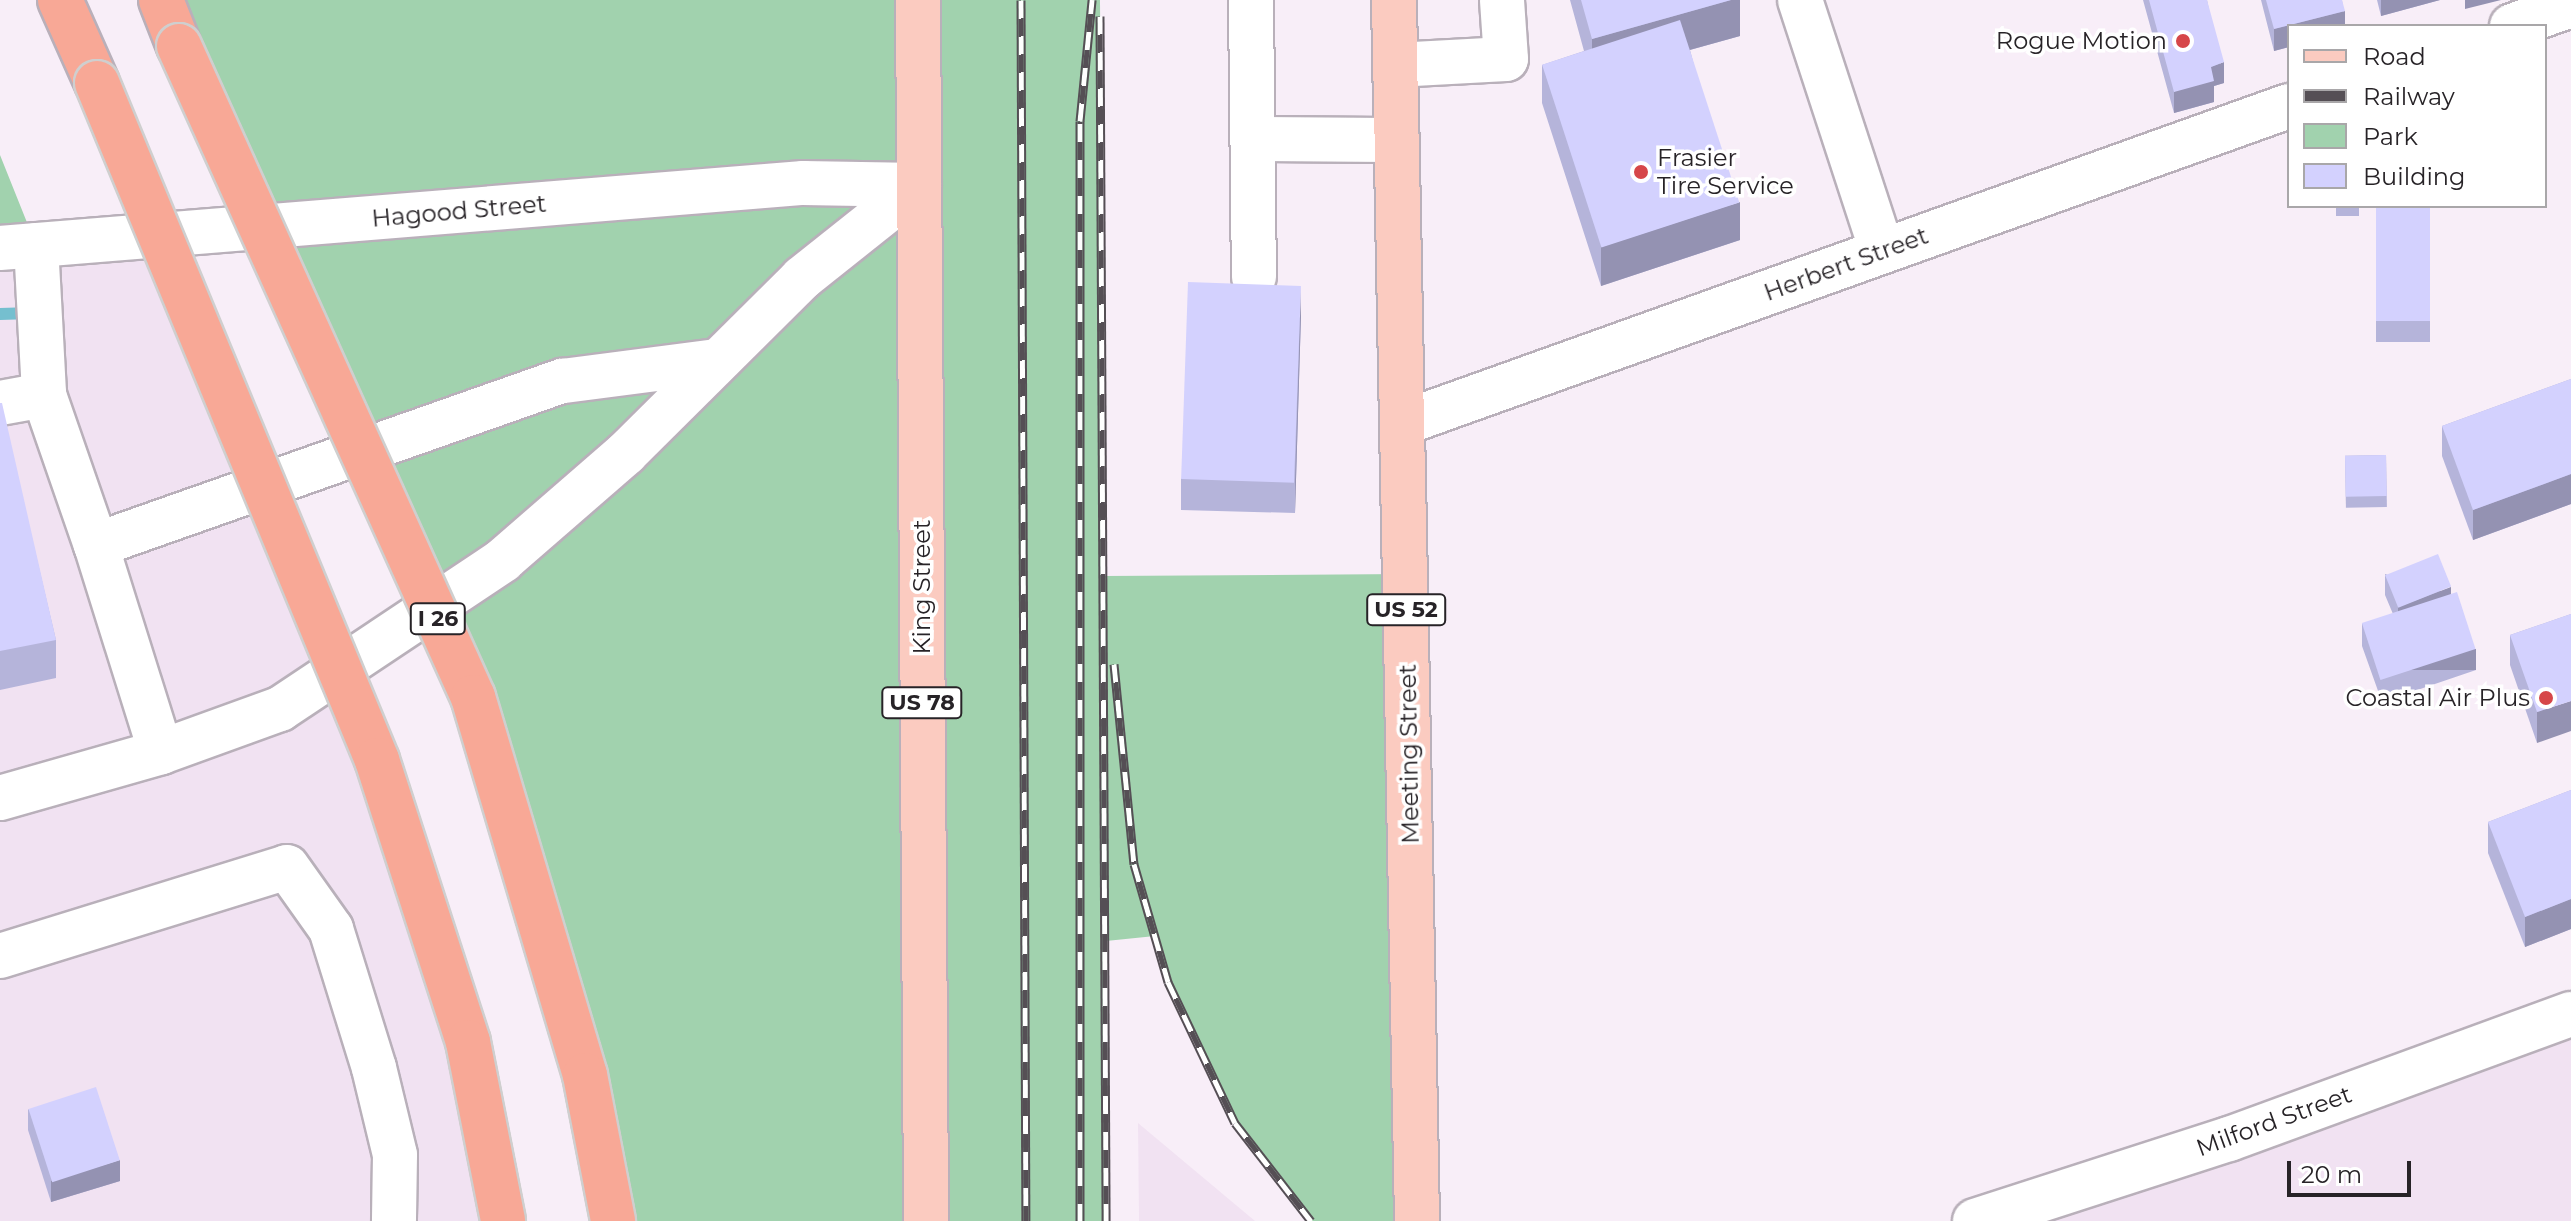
<!DOCTYPE html>
<style>
body{margin:0}
#map{position:relative;width:2571px;height:1221px;overflow:hidden;background:#f8eef8;font-family:Montserrat,sans-serif}
div>[style]{position:absolute}
.built>*{inset:0;background:#f1e2f2}
.green>*{inset:0;background:#a1d2ae}
.stream>*{height:12px;margin:-6px;padding:0 6px;transform-origin:6px;border-radius:6px;background:#75bfcf}
.roads{filter:drop-shadow(2px 0 #b9b0ba) drop-shadow(-2px 0 #b9b0ba) drop-shadow(0 2px #b9b0ba) drop-shadow(0 -2px #b9b0ba)}
.minor>*{height:44px;margin:-22px;padding:0 22px;transform-origin:22px;border-radius:22px;background:#fff}
.major>*{height:44px;margin:-22px;padding:0 22px;transform-origin:22px;border-radius:22px;background:#fbcbc0}
.highway>*{height:44px;margin:-22px;padding:0 22px;transform-origin:22px;border-radius:22px;background:#f8a896}
.rail>*{height:9px;margin-top:-4.5px;transform-origin:0;background:repeating-linear-gradient(90deg,#fff 0 18px,#554f55 0 36px);box-sizing:border-box;border-block:2px solid #554f55}
.bridges{filter:drop-shadow(2px 0 #cfcfcf) drop-shadow(-2px 0 #cfcfcf) drop-shadow(0 2px #cfcfcf) drop-shadow(0 -2px #cfcfcf)}
.highway-bridge>*{height:44px;margin:-22px;padding:0 22px;transform-origin:22px;border-radius:22px;background:#f8a896}
.wall>*{inset:0;background:#b5b4da;transform-origin:0 0}
.shaded-wall>*{inset:0;background:#9492b2;transform-origin:0 0}
.building>*{inset:0;background:#d3d1fe;transform-origin:0 0}
.dots>*{width:22px;height:22px;translate:-50% -50%;box-sizing:border-box;border:4px solid #fff;border-radius:50%}
span{translate:-50% -50%;white-space:nowrap;text-align:center;line-height:1.15;-webkit-text-stroke:7px #fff;paint-order:stroke}
.shield-label span{padding:2px 6px;background:#fff;border:2px solid;border-radius:6px;-webkit-text-stroke-width:0}
.shield-label{font-size:22px;color:#272327;font-weight:700}
.poi-label{font-size:24px;color:#272327}
.right{translate:-100% -50%;text-align:right}
.left{translate:0 -50%;text-align:left}
.street-label{font-size:24px;color:#272327}
.legend{position:absolute;left:2287px;top:24px;width:260px;height:184px;box-sizing:border-box;background:#fff;border:2px solid #a9a7a9;margin:0;padding:10px 14px;list-style:none;font-size:24px;color:#272327}
.legend li{display:flex;align-items:center;gap:16px;height:40px}
.legend b{width:40px;border:2px solid #a9a7a9}
.scale{position:absolute;left:2287px;top:1161px;width:124px;height:36px;box-sizing:border-box;border:4px solid #272327;border-top:0;padding-left:10px;font-size:24px;line-height:28px;white-space:nowrap;color:#272327;-webkit-text-stroke:6px #fff;paint-order:stroke}
</style>
<div id="map">
<div class="built">
<div style="clip-path:polygon(147px 236px,377px 760px,503px 1221px,0 1221px,0 248px)"></div>
<div style="clip-path:polygon(2571px 1009px,2571px 1221px,1950px 1221px)"></div>
<div style="clip-path:polygon(1138px 1123px,1255px 1221px,1139px 1221px)"></div>
</div>
<div class="green">
<div style="clip-path:polygon(161px 0,1100px 0,1104px 576px,1406px 574px,1417px 1221px,1311px 1221px,1235px 1123px,1168px 982px,1155px 936px,1106px 941px,1106px 1221px,613px 1221px,473px 697px)"></div>
<div style="clip-path:polygon(0 155px,36px 245px,0 248px)"></div>
</div>
<div class="stream">
<div style="left:0;top:314px;width:32px;rotate:-2deg"></div>
</div>
<div class="roads">
<div class="minor">
<div style="left:1251px;top:0;width:277px;rotate:89.4deg"></div>
<div style="left:1800px;top:0;width:264px;rotate:71.9deg"></div>
<div style="left:2512px;top:26px;width:63px;rotate:-19.6deg"></div>
<div style="left:1395px;top:65px;width:111px;rotate:-3.1deg"></div>
<div style="left:1506px;top:59px;width:59px;rotate:-93.9deg"></div>
<div style="left:1253px;top:139px;width:144px;rotate:0.4deg"></div>
<div style="left:36px;top:245px;width:150px;rotate:86.9deg"></div>
<div style="left:44px;top:395px;width:159px;rotate:70.9deg"></div>
<div style="left:96px;top:545px;width:495px;rotate:-19.4deg"></div>
<div style="left:563px;top:381px;width:156px;rotate:-7.4deg"></div>
<div style="left:0;top:248px;width:806px;rotate:-4.63deg"></div>
<div style="left:803px;top:183px;width:116px;rotate:1deg"></div>
<div style="left:0;top:403px;width:45px;rotate:-10.3deg"></div>
<div style="left:1403px;top:423px;width:941px;rotate:-19.69deg"></div>
<div style="left:96px;top:545px;width:217px;rotate:72.6deg"></div>
<div style="left:0;top:798px;width:167px;rotate:-15.9deg"></div>
<div style="left:161px;top:752px;width:127px;rotate:-19.9deg"></div>
<div style="left:280px;top:709px;width:268px;rotate:-33.7deg"></div>
<div style="left:503px;top:560px;width:163px;rotate:-41deg"></div>
<div style="left:626px;top:453px;width:248px;rotate:-44.8deg"></div>
<div style="left:802px;top:278px;width:149px;rotate:-38.5deg"></div>
<div style="left:0;top:956px;width:300px;rotate:-17.2deg"></div>
<div style="left:287px;top:867px;width:76px;rotate:54.6deg"></div>
<div style="left:331px;top:929px;width:145px;rotate:72.8deg"></div>
<div style="left:374px;top:1068px;width:89px;rotate:76.4deg"></div>
<div style="left:395px;top:1155px;width:66px;rotate:90.9deg"></div>
<div style="left:1975px;top:1221px;width:267px;rotate:-17.9deg"></div>
<div style="left:2229px;top:1139px;width:364px;rotate:-20.1deg"></div>
</div>
<div class="major">
<div style="left:918px;top:0;width:1221px;rotate:89.62deg"></div>
<div style="left:1394px;top:0;width:1221px;rotate:88.92deg"></div>
</div>
<div class="highway">
<div style="left:60px;top:0;width:91px;rotate:66deg"></div>
<div style="left:161px;top:0;width:49px;rotate:68.6deg"></div>
</div>
</div>
<div class="rail">
<div style="left:1021px;top:0;width:1221px;rotate:89.77deg"></div>
<div style="left:1100px;top:16px;width:1205px;rotate:89.71deg"></div>
<div style="left:1114px;top:664px;width:201px;rotate:84.3deg"></div>
<div style="left:1134px;top:864px;width:123px;rotate:73.9deg"></div>
<div style="left:1168px;top:982px;width:156px;rotate:64.6deg"></div>
<div style="left:1235px;top:1123px;width:124px;rotate:52.2deg"></div>
<div style="left:1080px;top:1221px;width:1100px;rotate:-90deg"></div>
<div style="left:1080px;top:121px;width:122px;rotate:-84.3deg"></div>
</div>
<div class="bridges">
<div class="highway-bridge">
<div style="left:179px;top:46px;width:714px;rotate:65.7deg"></div>
<div style="left:473px;top:697px;width:394px;rotate:73.5deg"></div>
<div style="left:585px;top:1075px;width:149px;rotate:79.1deg"></div>
<div style="left:97px;top:83px;width:733px;rotate:67.53deg"></div>
<div style="left:377px;top:760px;width:296px;rotate:72.1deg"></div>
<div style="left:468px;top:1042px;width:182px;rotate:78.9deg"></div>
</div>
</div>
<div class="wall">
<div style="clip-path:polygon(1570px 0,1740px 0,1740px 36px,1690px 50px,1740px 240px,1601px 286px,1542px 103px,1542px 65px,1584px 51px)"></div>
<div style="clip-path:polygon(2143px 0,2207px 0,2224px 83px,2214px 86px,2214px 102px,2174px 113px)"></div>
<div style="clip-path:polygon(2261px 0,2342px 0,2345px 26px,2289px 26px,2289px 47px,2274px 51px)"></div>
<div style="clip-path:polygon(2377px 0,2440px 0,2381px 16px)"></div>
<div style="left:2336px;top:206px;width:23px;height:10px"></div>
<div style="left:2376px;top:206px;width:54px;height:136px"></div>
<div style="clip-path:polygon(1301px 315px,1295px 513px,1181px 510px,1181px 479px)"></div>
<div style="clip-path:polygon(2571px 379px,2571px 504px,2473px 540px,2442px 456px,2442px 426px)"></div>
<div style="clip-path:polygon(0 403px,56px 640px,56px 678px,0 690px)"></div>
<div style="left:2386px;top:455px;width:52px;height:41px;rotate:89deg"></div>
<div style="clip-path:polygon(2385px 574px,2451px 594px,2476px 670px,2382px 702px,2362px 646px,2362px 624px,2393px 614px,2385px 595px)"></div>
<div style="clip-path:polygon(2571px 614px,2537px 743px,2510px 665px,2510px 635px)"></div>
<div style="clip-path:polygon(2571px 790px,2571px 929px,2525px 947px,2488px 853px,2488px 822px)"></div>
<div style="clip-path:polygon(28px 1109px,120px 1181px,51px 1202px,28px 1130px)"></div>
</div>
<div class="shaded-wall">
<div style="clip-path:polygon(1731px 0,1740px 0,1740px 36px,1592px 77px,1592px 39px)"></div>
<div style="clip-path:polygon(2381px 0,2440px 0,2381px 16px)"></div>
<div style="clip-path:polygon(2465px 0,2501px 0,2465px 9px)"></div>
<div style="clip-path:polygon(2345px 11px,2345px 26px,2289px 26px,2289px 47px,2274px 51px,2274px 29px)"></div>
<div style="clip-path:polygon(2224px 62px,2224px 83px,2214px 86px,2214px 102px,2174px 113px,2174px 92px,2211px 67px)"></div>
<div style="clip-path:polygon(1740px 202px,1740px 240px,1601px 286px,1601px 247px)"></div>
<div style="clip-path:polygon(1301px 285px,1301px 315px,1295px 513px,1295px 482px)"></div>
<div style="clip-path:polygon(2571px 474px,2571px 504px,2473px 540px,2473px 510px)"></div>
<div style="clip-path:polygon(2451px 587px,2451px 608px,2398px 628px,2398px 607px)"></div>
<div style="left:2476px;top:649px;width:21px;height:99px;rotate:90deg"></div>
<div style="clip-path:polygon(2571px 701px,2571px 731px,2537px 743px,2537px 712px)"></div>
<div style="clip-path:polygon(2571px 899px,2571px 929px,2525px 947px,2525px 917px)"></div>
<div style="clip-path:polygon(120px 1160px,120px 1181px,51px 1202px,51px 1181px)"></div>
</div>
<div class="building">
<div style="clip-path:polygon(1581px 0,1731px 0,1592px 39px)"></div>
<div style="clip-path:polygon(2149px 0,2207px 0,2224px 62px,2211px 67px,2214px 81px,2174px 92px)"></div>
<div style="clip-path:polygon(2266px 0,2342px 0,2345px 11px,2274px 29px)"></div>
<div style="left:1680px;top:20px;width:192px;height:145px;rotate:72deg"></div>
<div style="left:2376px;top:206px;width:54px;height:115px"></div>
<div style="left:1188px;top:282px;width:113px;height:197px;rotate:2deg"></div>
<div style="clip-path:polygon(2571px 379px,2571px 474px,2473px 510px,2442px 426px)"></div>
<div style="clip-path:polygon(0 403px,2px 403px,56px 640px,0 651px)"></div>
<div style="left:2386px;top:455px;width:41px;height:41px;rotate:89deg"></div>
<div style="left:2438px;top:554px;width:35px;height:57px;rotate:68deg"></div>
<div style="left:2457px;top:592px;width:60px;height:100px;rotate:72deg"></div>
<div style="clip-path:polygon(2571px 614px,2571px 701px,2537px 712px,2510px 635px)"></div>
<div style="clip-path:polygon(2571px 790px,2571px 899px,2525px 917px,2488px 822px)"></div>
<div style="left:96px;top:1087px;width:77px;height:71px;rotate:72deg"></div>
</div>
<div class="dots">
<div style="left:2183px;top:41px;background:#d64649"></div>
<div style="left:1641px;top:172px;background:#d64649"></div>
<div style="left:2546px;top:698px;background:#d64649"></div>
</div>
<div class="shield-label">
<span style="left:1406px;top:610px">US 52</span>
<span style="left:438px;top:619px">I 26</span>
<span style="left:922px;top:703px">US 78</span>
</div>
<div class="poi-label">
<span class="right" style="left:2167px;top:41px">Rogue Motion</span>
<span class="left" style="left:1657px;top:172px">Frasier<br>Tire Service</span>
<span class="right" style="left:2530px;top:698px">Coastal Air Plus</span>
</div>
<div class="street-label">
<span style="left:459px;top:211px;rotate:-5deg">Hagood Street</span>
<span style="left:1846px;top:264px;rotate:-20deg">Herbert Street</span>
<span style="left:922px;top:587px;rotate:-90deg">King Street</span>
<span style="left:1409px;top:754px;rotate:-91deg">Meeting Street</span>
<span style="left:2274px;top:1121px;rotate:-20deg">Milford Street</span>
</div>
<ul class="legend">
<li><b style="height:10px;background:#fbcbc0"></b>Road</li>
<li><b style="height:10px;background:#554f55"></b>Railway</li>
<li><b style="height:22px;background:#a1d2ae"></b>Park</li>
<li><b style="height:22px;background:#d3d1fe"></b>Building</li>
</ul>
<div class="scale">20 m</div>
</div>
